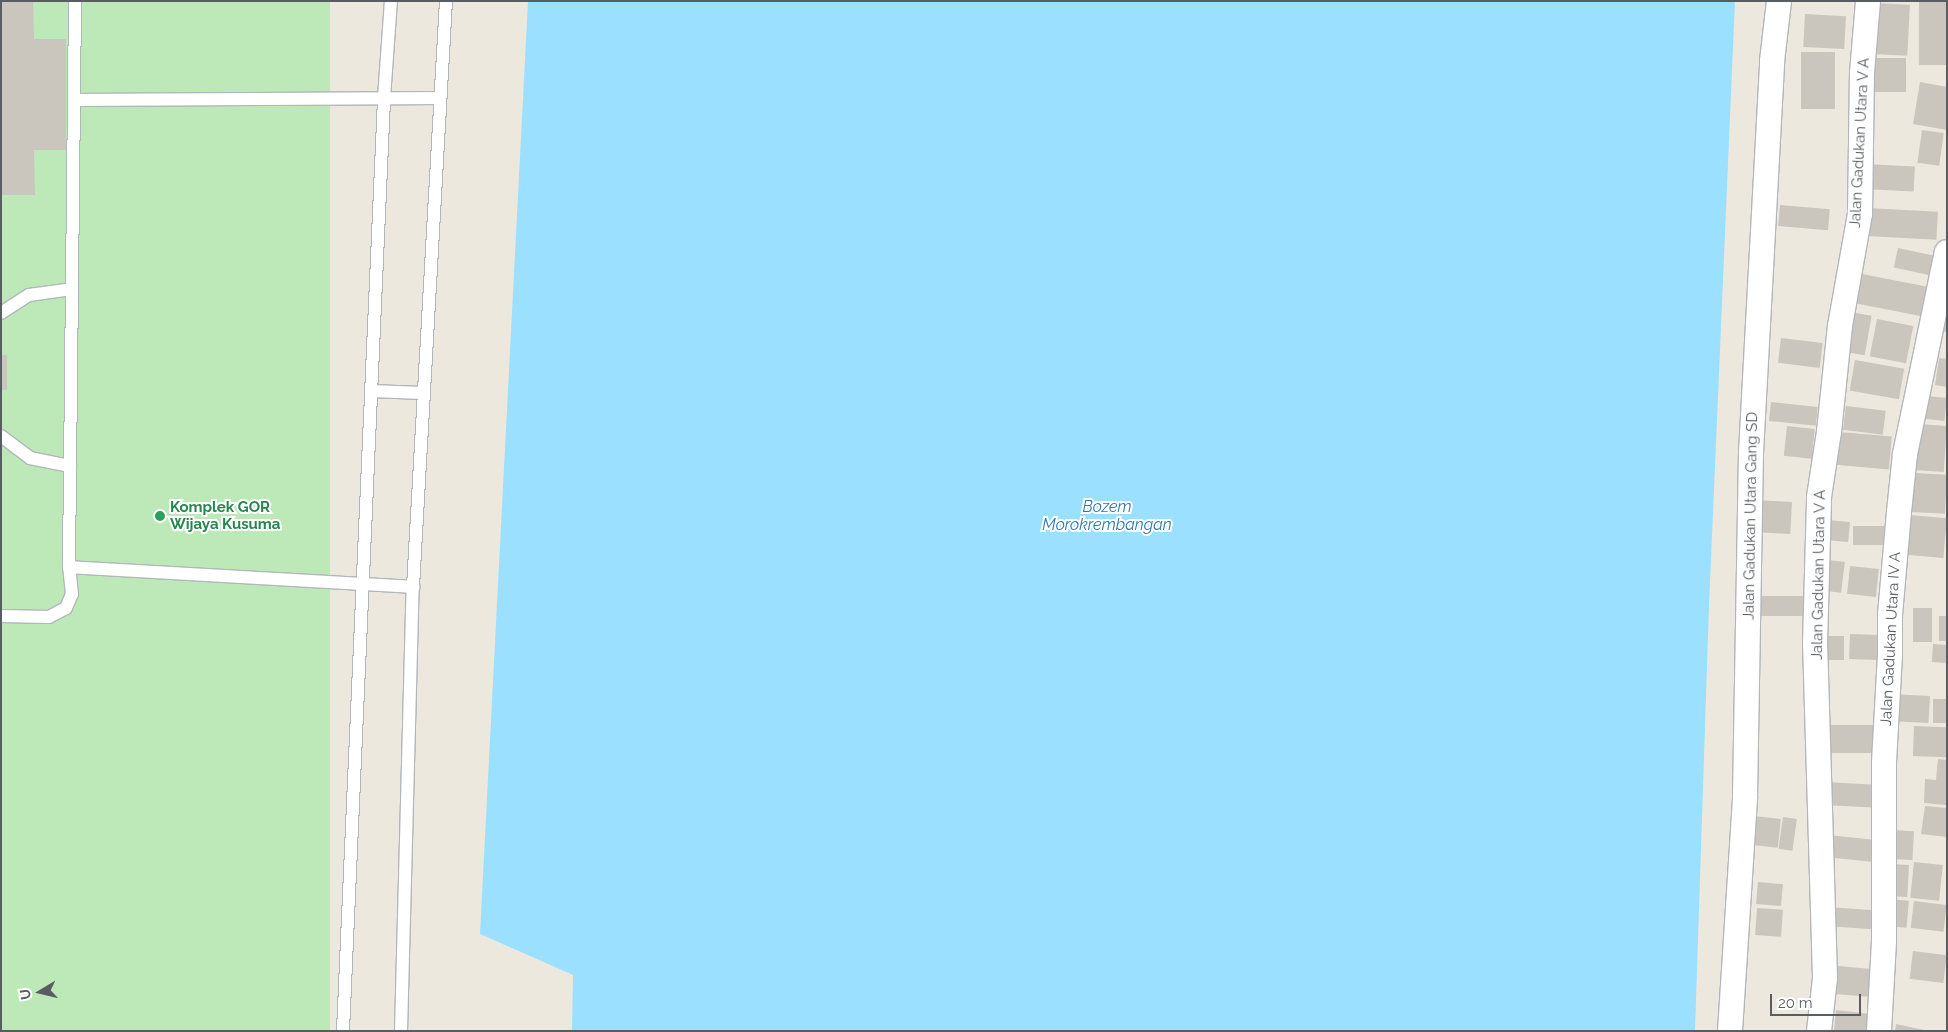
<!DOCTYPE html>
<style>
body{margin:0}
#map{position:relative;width:1948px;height:1032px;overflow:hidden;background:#ede8de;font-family:Raleway,sans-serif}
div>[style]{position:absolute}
.green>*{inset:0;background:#bde8b7;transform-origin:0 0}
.water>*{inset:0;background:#9ce0ff}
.building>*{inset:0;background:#cac5bd;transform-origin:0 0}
.roads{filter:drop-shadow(1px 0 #b2b7bb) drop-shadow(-1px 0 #b2b7bb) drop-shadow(0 1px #b2b7bb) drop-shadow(0 -1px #b2b7bb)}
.service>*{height:12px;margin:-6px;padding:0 6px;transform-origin:6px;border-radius:6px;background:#fff}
.minor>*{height:24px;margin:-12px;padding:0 12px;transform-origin:12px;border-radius:12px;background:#fff}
.dots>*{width:14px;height:14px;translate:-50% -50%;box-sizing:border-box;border:2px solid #fff;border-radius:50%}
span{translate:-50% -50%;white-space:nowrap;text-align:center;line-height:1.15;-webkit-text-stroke:4px #fff;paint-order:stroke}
.street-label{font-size:15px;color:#585d62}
.leisure-label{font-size:15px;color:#27864d;font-weight:700}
.left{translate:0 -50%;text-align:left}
.water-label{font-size:16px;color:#2d78a8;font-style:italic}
.frame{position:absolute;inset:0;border:2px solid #585d62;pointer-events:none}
.north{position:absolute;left:15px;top:967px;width:50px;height:50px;-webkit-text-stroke:4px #fff;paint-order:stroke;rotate:261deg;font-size:14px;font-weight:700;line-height:20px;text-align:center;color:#585d62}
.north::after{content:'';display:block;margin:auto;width:18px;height:22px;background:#585d62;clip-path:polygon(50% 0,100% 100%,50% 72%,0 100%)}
.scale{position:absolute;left:1770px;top:994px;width:91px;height:22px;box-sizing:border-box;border:2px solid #585d62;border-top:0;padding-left:6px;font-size:15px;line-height:18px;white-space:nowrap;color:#585d62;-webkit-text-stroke:4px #fff;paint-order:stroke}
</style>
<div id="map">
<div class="green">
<div style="left:1px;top:1px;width:329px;height:1030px"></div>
</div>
<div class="water">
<div style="clip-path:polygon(528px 1px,1735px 1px,1709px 606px,1695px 1031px,572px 1031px,573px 975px,480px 934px)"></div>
</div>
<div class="building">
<div style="clip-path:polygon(1px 1px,33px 1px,34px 39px,66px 39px,66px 150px,34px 150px,35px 195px,1px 195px)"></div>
<div style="left:1919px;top:1px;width:28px;height:64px"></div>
<div style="left:1876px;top:3px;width:34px;height:51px;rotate:3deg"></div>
<div style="left:1805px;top:14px;width:41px;height:33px;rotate:3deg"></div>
<div style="left:1801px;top:52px;width:34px;height:57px"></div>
<div style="left:1867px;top:58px;width:39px;height:34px"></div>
<div style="clip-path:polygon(1920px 82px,1947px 87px,1947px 130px,1913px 124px)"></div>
<div style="left:1922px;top:130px;width:22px;height:33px;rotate:8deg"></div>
<div style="left:1865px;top:164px;width:50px;height:25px;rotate:3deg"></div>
<div style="left:1780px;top:205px;width:50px;height:21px;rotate:5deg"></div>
<div style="left:1868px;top:208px;width:70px;height:28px;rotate:3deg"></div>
<div style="left:1898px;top:248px;width:38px;height:20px;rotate:12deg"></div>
<div style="left:1862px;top:274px;width:76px;height:30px;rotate:11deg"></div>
<div style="clip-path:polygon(1947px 307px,1947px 332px,1935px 330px)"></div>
<div style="left:1850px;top:312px;width:22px;height:40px;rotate:10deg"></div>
<div style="left:1877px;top:319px;width:37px;height:38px;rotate:11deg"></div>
<div style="left:1781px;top:338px;width:42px;height:25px;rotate:7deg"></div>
<div style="left:1px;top:355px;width:6px;height:35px"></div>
<div style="clip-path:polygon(1939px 358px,1947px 359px,1947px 387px,1935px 385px)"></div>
<div style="left:1855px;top:360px;width:50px;height:31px;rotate:10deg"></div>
<div style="left:1927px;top:396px;width:20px;height:23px;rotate:6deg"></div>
<div style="left:1771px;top:402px;width:47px;height:19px;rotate:6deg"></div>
<div style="left:1846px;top:406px;width:40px;height:24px;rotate:7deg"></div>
<div style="left:1918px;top:424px;width:29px;height:46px;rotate:4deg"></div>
<div style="left:1787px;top:426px;width:28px;height:30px;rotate:6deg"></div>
<div style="left:1839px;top:432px;width:53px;height:33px;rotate:5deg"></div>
<div style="left:1913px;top:473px;width:34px;height:39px;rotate:3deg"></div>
<div style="left:1754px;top:500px;width:38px;height:32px;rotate:3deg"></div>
<div style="left:1910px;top:515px;width:37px;height:40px;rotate:5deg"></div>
<div style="left:1827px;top:520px;width:23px;height:20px;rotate:5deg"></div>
<div style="left:1853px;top:526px;width:31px;height:19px"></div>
<div style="left:1828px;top:560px;width:17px;height:31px;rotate:7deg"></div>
<div style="left:1850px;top:566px;width:29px;height:28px;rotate:6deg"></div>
<div style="left:1759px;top:596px;width:57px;height:20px"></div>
<div style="left:1913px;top:608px;width:19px;height:34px"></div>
<div style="left:1939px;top:616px;width:8px;height:25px"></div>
<div style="left:1850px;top:634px;width:29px;height:25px;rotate:2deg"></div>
<div style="left:1820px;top:636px;width:24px;height:24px"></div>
<div style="left:1933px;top:644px;width:14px;height:18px;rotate:4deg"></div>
<div style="left:1891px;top:694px;width:39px;height:27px;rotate:3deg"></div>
<div style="left:1933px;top:699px;width:14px;height:24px"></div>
<div style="left:1824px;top:725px;width:56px;height:28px"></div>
<div style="left:1914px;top:726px;width:33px;height:30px;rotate:2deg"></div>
<div style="clip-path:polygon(1938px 759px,1947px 760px,1946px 805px,1924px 803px,1925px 779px,1936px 780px)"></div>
<div style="left:1825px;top:782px;width:55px;height:23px;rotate:3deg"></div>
<div style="clip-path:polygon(1925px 806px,1947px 808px,1947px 837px,1921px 834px)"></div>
<div style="left:1753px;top:816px;width:28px;height:29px;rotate:6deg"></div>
<div style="left:1783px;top:817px;width:14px;height:32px;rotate:8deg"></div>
<div style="left:1892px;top:830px;width:22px;height:29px;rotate:3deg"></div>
<div style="left:1828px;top:835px;width:53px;height:22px;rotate:6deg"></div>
<div style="left:1914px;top:862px;width:29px;height:36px;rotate:6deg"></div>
<div style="left:1891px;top:864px;width:18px;height:32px;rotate:3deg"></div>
<div style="left:1758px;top:882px;width:25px;height:22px;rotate:5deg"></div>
<div style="left:1888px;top:899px;width:21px;height:27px;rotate:5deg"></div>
<div style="left:1914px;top:901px;width:33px;height:27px;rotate:7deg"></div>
<div style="left:1827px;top:907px;width:51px;height:19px;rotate:4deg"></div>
<div style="left:1757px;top:908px;width:26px;height:27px;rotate:4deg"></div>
<div style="left:1913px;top:951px;width:34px;height:28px;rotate:7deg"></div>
<div style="left:1838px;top:966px;width:42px;height:28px;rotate:5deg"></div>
<div style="clip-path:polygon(1836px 1010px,1880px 1015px,1878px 1031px,1834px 1031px)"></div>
<div style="clip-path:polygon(1896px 1024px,1924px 1030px,1924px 1031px,1895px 1031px)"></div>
</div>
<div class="roads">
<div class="service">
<div style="left:75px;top:1px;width:566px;rotate:90.61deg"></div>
<div style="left:69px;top:567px;width:345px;rotate:3.3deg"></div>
<div style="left:74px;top:100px;width:365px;rotate:-0.3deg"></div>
<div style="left:1px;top:313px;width:33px;rotate:-33deg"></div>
<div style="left:29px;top:295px;width:43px;rotate:-7.9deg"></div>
<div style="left:371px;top:391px;width:52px;rotate:2.2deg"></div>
<div style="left:1px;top:436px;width:36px;rotate:37deg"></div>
<div style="left:30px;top:458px;width:41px;rotate:11.3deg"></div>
<div style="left:1px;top:616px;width:48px;rotate:1.2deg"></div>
<div style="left:49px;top:617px;width:19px;rotate:-28deg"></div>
<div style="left:66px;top:608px;width:15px;rotate:-67deg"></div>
<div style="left:72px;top:594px;width:27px;rotate:-96deg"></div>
<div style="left:343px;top:1031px;width:934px;rotate:-87.48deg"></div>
<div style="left:384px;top:98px;width:97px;rotate:-85.9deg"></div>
<div style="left:401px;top:1031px;width:444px;rotate:-88.5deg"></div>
<div style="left:413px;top:587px;width:587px;rotate:-86.78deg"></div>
</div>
<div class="minor">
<div style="left:1730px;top:1031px;width:235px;rotate:-86.3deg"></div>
<div style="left:1745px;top:796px;width:343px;rotate:-89deg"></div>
<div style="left:1751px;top:453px;width:393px;rotate:-86.9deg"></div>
<div style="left:1772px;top:61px;width:60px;rotate:-83.3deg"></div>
<div style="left:1819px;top:1031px;width:53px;rotate:-83.5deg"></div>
<div style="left:1825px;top:978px;width:334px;rotate:-91.7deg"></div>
<div style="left:1815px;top:644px;width:147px;rotate:-88.4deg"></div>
<div style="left:1819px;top:497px;width:66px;rotate:-81.3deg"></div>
<div style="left:1829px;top:432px;width:107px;rotate:-84.1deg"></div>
<div style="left:1840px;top:326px;width:114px;rotate:-79.9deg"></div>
<div style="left:1860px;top:214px;width:141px;rotate:-89.2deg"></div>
<div style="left:1862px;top:73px;width:72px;rotate:-85.2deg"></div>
<div style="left:1879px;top:1031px;width:89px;rotate:-86.8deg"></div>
<div style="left:1884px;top:942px;width:180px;rotate:-90deg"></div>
<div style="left:1884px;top:762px;width:106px;rotate:-86.8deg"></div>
<div style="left:1890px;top:656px;width:41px;rotate:-90deg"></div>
<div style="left:1890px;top:615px;width:103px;rotate:-85deg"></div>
<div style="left:1899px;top:512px;width:58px;rotate:-84.1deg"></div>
<div style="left:1905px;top:454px;width:206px;rotate:-78.3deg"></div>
</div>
</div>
<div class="dots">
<div style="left:160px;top:516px;background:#2e9e5b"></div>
</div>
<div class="street-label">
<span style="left:1860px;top:143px;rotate:-87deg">Jalan Gadukan Utara V A</span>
<span style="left:1751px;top:516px;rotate:-89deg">Jalan Gadukan Utara Gang SD</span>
<span style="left:1819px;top:575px;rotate:-89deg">Jalan Gadukan Utara V A</span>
<span style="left:1891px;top:639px;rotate:-87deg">Jalan Gadukan Utara IV A</span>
</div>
<div class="leisure-label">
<span class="left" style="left:170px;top:516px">Komplek GOR<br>Wijaya Kusuma</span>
</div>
<div class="water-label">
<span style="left:1107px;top:516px">Bozem<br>Morokrembangan</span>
</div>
<div class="frame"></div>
<div class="north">U</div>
<div class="scale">20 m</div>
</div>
